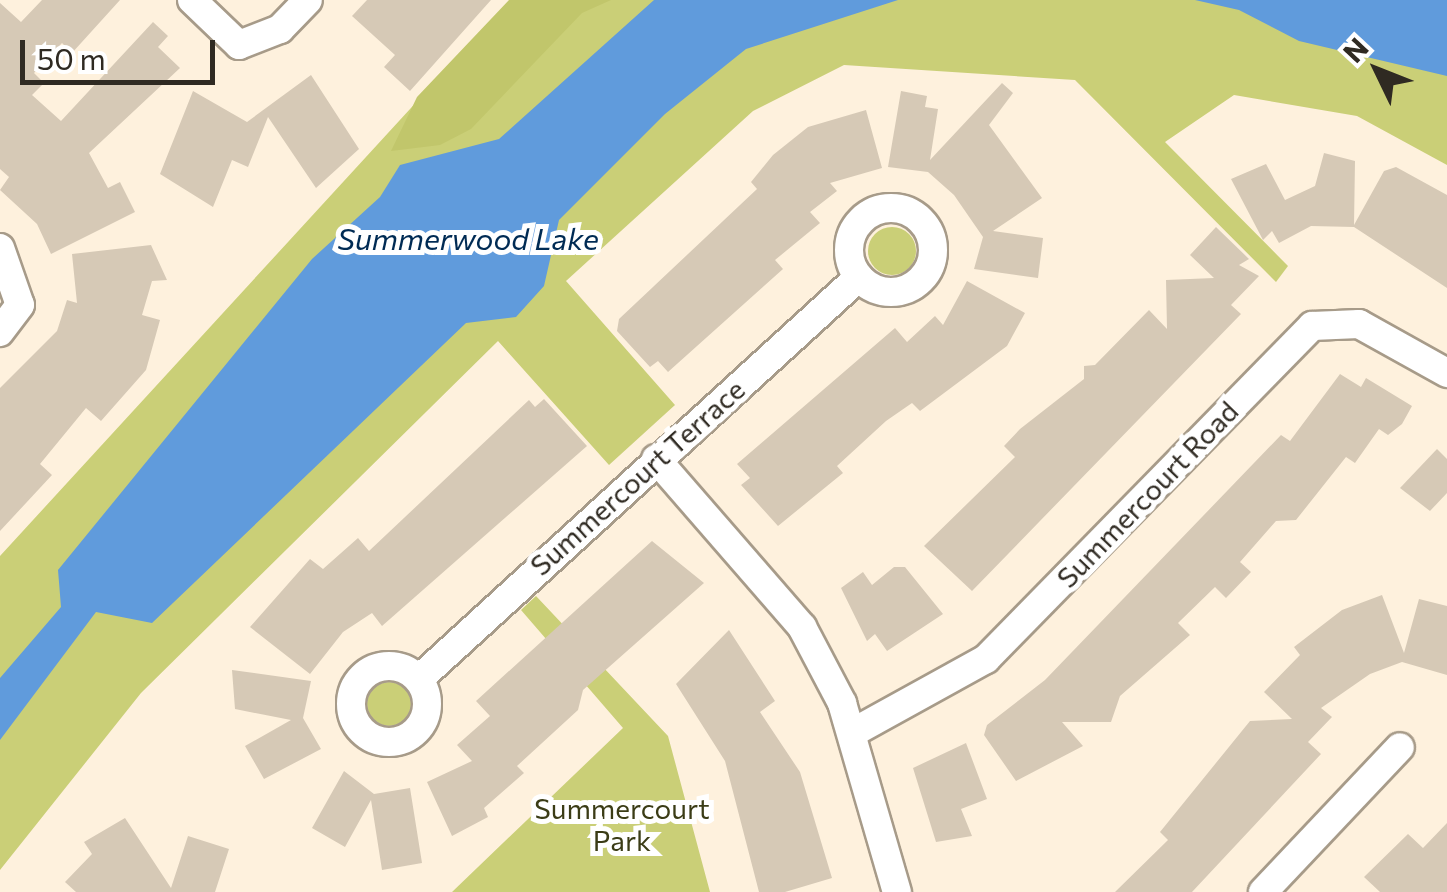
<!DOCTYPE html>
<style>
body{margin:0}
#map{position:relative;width:1447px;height:892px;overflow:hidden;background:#fef1dd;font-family:Commissioner,sans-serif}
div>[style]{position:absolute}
.green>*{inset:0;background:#cacf77}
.round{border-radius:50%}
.forest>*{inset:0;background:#c1c66b}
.water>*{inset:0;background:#609bdc}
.building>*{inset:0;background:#d6c9b6}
.roads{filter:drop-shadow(2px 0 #a79b89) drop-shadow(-2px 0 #a79b89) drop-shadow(0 2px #a79b89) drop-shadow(0 -2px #a79b89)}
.street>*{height:28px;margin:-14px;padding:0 14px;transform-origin:14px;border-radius:14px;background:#fff}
.street>.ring{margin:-14px;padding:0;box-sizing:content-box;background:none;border:28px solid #fff;border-radius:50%}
span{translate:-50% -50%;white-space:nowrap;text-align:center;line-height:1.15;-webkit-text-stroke:10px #fff;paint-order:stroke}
.street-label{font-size:28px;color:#2f2a22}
.park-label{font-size:28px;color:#3b3c16}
.water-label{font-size:30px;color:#002b54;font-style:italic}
.north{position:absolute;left:1327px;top:20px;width:100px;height:100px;-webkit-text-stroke:8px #fff;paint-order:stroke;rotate:313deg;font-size:28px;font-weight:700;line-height:40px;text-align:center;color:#2f2a22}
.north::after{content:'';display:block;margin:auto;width:35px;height:45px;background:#2f2a22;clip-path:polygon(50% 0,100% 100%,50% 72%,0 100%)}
.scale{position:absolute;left:20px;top:40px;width:195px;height:45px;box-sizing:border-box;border:5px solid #2f2a22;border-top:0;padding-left:12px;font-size:30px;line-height:35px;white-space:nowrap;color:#2f2a22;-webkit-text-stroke:8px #fff;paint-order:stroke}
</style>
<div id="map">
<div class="green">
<div style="clip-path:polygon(510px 0,1447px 0,1447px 165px,1357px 116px,1234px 95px,1165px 142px,1288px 266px,1276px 282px,1075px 80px,844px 65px,753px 111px,566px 281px,675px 405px,609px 465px,498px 341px,141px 693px,0 870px,0 556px)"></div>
<div class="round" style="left:868px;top:227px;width:48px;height:48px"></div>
<div style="clip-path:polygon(536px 596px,668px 736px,710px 892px,452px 892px,623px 728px,521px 610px)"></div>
<div class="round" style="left:367px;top:682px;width:44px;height:44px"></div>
</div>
<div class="forest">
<div style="clip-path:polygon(509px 0,611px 0,582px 13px,471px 129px,440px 145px,391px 151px,417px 97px)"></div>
</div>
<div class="water">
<div style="clip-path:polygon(654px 0,898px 0,746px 49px,665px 114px,559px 220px,544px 286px,516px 317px,466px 323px,152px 623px,96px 612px,0 740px,0 678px,61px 607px,58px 570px,312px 259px,380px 197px,400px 165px,499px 139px)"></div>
<div style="clip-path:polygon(1195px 0,1447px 0,1447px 76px,1299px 41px,1239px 10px)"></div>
</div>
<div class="building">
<div style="clip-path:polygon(42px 0,120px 0,72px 53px,62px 43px,34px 73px,44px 83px,32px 95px,61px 121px,153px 22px,168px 36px,158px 47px,180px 68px,89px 153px,108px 188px,120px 182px,135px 212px,51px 254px,37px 224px,0 190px,9px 177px,0 169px,0 3px,21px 22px)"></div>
<div style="clip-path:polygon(367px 0,491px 0,410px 91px,384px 67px,395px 55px,352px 16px)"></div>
<div style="clip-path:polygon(311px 75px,359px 149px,316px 188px,268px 117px,248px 167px,232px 160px,213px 207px,160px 174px,193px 91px,247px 122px)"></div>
<div style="clip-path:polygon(1002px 83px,1013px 93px,989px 125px,1042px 198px,993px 231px,1043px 238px,1038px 278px,974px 269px,983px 237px,954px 195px,928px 172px,888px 167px,901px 91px,927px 96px,925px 107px,938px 109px,930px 160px)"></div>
<div style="clip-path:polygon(866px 110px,882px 168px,830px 183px,837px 191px,810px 212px,820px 223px,775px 260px,783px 269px,668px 372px,658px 361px,650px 367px,617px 331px,619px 319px,757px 189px,751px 182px,773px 155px,808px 127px)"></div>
<div style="clip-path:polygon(1324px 153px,1355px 161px,1354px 225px,1384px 171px,1396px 167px,1447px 195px,1447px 288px,1354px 227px,1311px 226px,1279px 243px,1272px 231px,1263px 240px,1231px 179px,1266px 164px,1285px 200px,1315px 186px)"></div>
<div style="clip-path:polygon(1216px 227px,1249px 259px,1239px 265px,1259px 276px,1231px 305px,1241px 314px,972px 591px,924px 546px,1015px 457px,1004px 446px,1020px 429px,1084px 379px,1084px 366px,1095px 365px,1149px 310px,1167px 329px,1166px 280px,1214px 278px,1190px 255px)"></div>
<div style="clip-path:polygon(151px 245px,167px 280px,152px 281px,142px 315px,160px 320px,146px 370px,101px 421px,86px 408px,40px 464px,52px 475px,0 531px,0 388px,57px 331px,67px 300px,77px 303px,72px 254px)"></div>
<div style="clip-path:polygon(967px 281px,1025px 313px,1007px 346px,920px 411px,912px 403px,886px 421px,837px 466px,843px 473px,778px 526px,741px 485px,750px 478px,737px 464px,895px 328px,907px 342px,935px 316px,943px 325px)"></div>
<div style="clip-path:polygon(1340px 374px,1361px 387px,1366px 378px,1412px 406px,1402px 424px,1388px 435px,1379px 429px,1355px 463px,1346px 457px,1296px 520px,1276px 521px,1240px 562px,1251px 572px,1226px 598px,1215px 587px,1178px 623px,1190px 635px,1120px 696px,1111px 722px,1062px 722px,1083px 746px,1016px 781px,984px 735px,987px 725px,1045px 680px,1281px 435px,1290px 441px)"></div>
<div style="clip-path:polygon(544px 399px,587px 446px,382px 626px,372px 613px,343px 632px,310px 674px,250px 627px,310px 559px,323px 569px,358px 538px,369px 551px,529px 400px,535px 407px)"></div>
<div style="clip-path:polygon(1437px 449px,1447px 459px,1447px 493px,1430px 511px,1400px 488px)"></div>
<div style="clip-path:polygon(652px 541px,704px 583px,583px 690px,578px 710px,517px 766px,524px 773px,484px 808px,488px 817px,452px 836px,427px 782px,472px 761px,457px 745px,490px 716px,476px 701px)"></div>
<div style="clip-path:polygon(894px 567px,905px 567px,943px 614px,887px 651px,875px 634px,867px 641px,841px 588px,863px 572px,872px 585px)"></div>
<div style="clip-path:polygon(1382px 595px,1404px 653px,1419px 599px,1447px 606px,1447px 675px,1402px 662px,1370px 674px,1321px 708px,1332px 717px,1308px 742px,1321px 754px,1192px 892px,1115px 892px,1168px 840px,1160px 832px,1250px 721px,1292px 719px,1264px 692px,1300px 655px,1294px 647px,1342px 610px)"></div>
<div style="clip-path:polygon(729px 630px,775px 701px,760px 712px,800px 772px,832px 878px,785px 892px,759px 892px,725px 761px,676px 684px)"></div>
<div style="clip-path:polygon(232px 670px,311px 681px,303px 718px,321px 749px,264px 779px,245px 746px,291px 720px,235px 709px)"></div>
<div style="clip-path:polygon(966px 743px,987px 799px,961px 809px,972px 836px,936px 842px,913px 768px)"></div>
<div style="clip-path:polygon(344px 771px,374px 794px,410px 788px,422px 863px,382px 870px,371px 800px,345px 847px,312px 828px)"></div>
<div style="clip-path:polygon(125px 818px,171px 888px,188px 836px,229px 849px,215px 892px,76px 892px,65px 882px,92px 854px,84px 842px)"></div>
<div style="clip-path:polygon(1447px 823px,1447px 892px,1380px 892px,1364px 877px,1408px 834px,1423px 848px)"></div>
</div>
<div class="roads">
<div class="street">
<div style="left:192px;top:0;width:65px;rotate:43.8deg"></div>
<div style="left:239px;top:45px;width:44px;rotate:-21.3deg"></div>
<div style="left:280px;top:29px;width:40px;rotate:-46deg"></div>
<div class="ring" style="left:849px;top:208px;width:56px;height:56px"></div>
<div style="left:0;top:248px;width:60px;rotate:70.7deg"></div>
<div style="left:20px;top:305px;width:34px;rotate:127deg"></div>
<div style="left:656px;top:459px;width:223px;rotate:49deg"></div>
<div style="left:802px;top:627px;width:86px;rotate:62.2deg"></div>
<div style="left:842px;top:703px;width:197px;rotate:73.8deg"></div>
<div class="ring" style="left:351px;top:666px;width:48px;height:48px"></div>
<div style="left:419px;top:679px;width:596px;rotate:-42.42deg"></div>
<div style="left:852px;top:733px;width:153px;rotate:-28.9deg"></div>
<div style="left:986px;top:659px;width:466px;rotate:-45.6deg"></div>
<div style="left:1312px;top:326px;width:47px;rotate:-2.4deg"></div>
<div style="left:1359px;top:324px;width:101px;rotate:29.1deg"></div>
<div style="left:1263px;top:892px;width:199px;rotate:-46.6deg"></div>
</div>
</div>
<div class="street-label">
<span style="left:637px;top:477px;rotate:-42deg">Summercourt Terrace</span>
<span style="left:1147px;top:494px;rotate:-46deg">Summercourt Road</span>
</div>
<div class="park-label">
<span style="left:622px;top:824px">Summercourt<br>Park</span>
</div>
<div class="water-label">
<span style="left:468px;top:238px">Summerwood Lake</span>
</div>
<div class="north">N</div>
<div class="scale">50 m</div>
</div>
